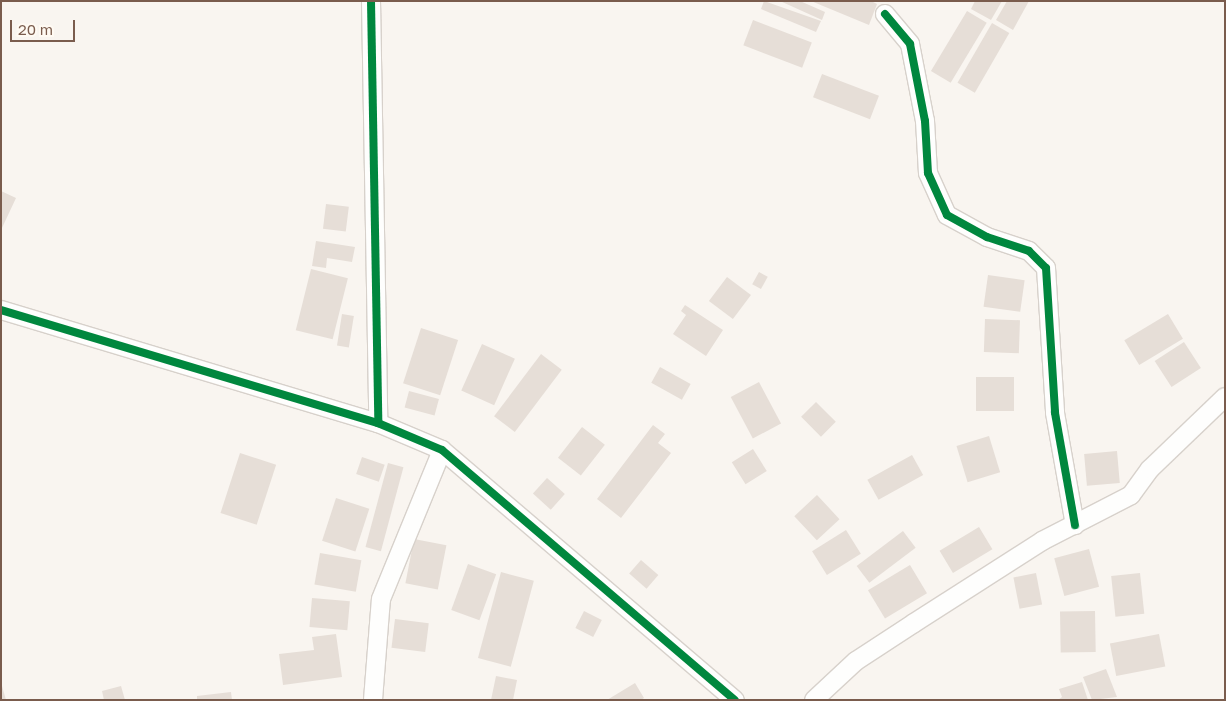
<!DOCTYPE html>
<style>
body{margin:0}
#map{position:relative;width:1226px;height:701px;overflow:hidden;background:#f9f5f0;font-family:"Golos Text",sans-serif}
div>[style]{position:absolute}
.building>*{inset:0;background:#e6ded7;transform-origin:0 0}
.roads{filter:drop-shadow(1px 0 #d7d1cb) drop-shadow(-1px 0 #d7d1cb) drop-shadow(0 1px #d7d1cb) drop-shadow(0 -1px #d7d1cb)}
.street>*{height:18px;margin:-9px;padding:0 9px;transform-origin:9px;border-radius:9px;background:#fefefd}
.cycleway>*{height:8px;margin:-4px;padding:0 4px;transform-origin:4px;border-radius:4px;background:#00873e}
span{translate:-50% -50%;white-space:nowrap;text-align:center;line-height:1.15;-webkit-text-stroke:5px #fffaf3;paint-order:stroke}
.frame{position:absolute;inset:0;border:2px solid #7a5c4d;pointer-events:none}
.scale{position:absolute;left:10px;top:20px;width:65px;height:22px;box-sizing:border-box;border:2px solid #7a5c4d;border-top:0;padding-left:6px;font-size:15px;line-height:18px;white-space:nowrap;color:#7a5c4d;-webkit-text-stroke:4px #fffaf3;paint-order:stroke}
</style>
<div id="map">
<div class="building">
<div style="clip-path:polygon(764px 1px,821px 21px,816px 32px,761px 9px)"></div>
<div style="clip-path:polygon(780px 1px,800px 1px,825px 12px,822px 20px)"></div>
<div style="clip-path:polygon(811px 1px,871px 1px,877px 4px,869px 25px)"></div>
<div style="clip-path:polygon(975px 1px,1002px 1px,991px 20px,971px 9px)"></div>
<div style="clip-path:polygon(1007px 1px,1029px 1px,1013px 30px,996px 20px)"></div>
<div style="left:967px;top:11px;width:23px;height:70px;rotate:31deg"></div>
<div style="left:753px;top:20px;width:63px;height:27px;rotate:21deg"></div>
<div style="left:992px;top:23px;width:20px;height:69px;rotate:30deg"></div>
<div style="left:822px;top:74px;width:61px;height:25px;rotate:21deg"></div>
<div style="clip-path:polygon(1px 191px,16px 198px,1px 230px)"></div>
<div style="left:326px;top:204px;width:23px;height:25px;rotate:7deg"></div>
<div style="clip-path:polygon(316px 241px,355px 247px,352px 262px,327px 258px,326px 268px,312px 266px)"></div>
<div style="left:311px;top:269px;width:38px;height:63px;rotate:14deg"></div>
<div style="left:759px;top:272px;width:10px;height:14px;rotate:29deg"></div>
<div style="left:988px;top:275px;width:37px;height:32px;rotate:8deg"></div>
<div style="left:727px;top:277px;width:30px;height:30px;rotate:37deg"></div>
<div style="clip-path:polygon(685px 305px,723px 330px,706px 356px,673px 334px,686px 315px,681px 311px)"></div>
<div style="left:342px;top:314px;width:12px;height:32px;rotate:9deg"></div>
<div style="left:1168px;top:314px;width:29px;height:51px;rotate:59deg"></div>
<div style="left:985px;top:319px;width:35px;height:33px;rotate:2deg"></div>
<div style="left:421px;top:328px;width:39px;height:58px;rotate:18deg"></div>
<div style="left:1184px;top:342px;width:31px;height:35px;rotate:57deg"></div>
<div style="left:482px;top:344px;width:36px;height:51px;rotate:24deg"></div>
<div style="left:541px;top:354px;width:26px;height:78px;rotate:37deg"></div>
<div style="left:660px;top:367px;width:35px;height:18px;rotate:29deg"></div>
<div style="left:976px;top:377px;width:38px;height:34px"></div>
<div style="left:759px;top:382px;width:47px;height:32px;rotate:62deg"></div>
<div style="left:409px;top:391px;width:31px;height:17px;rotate:15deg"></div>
<div style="left:816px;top:402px;width:28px;height:21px;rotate:45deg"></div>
<div style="clip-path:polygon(653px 425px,665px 434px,658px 443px,671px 453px,621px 518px,597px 499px)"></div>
<div style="left:582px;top:427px;width:29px;height:39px;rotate:38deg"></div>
<div style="left:989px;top:436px;width:38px;height:34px;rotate:73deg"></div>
<div style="left:753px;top:449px;width:26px;height:25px;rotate:58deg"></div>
<div style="left:1117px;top:451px;width:32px;height:33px;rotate:85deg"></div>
<div style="left:240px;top:453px;width:38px;height:63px;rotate:18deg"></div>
<div style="left:912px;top:455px;width:23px;height:51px;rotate:61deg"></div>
<div style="left:362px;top:457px;width:24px;height:18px;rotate:19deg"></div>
<div style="left:388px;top:463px;width:16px;height:87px;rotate:15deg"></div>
<div style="left:547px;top:478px;width:24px;height:21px;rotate:42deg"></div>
<div style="left:817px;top:495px;width:33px;height:31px;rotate:47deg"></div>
<div style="left:336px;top:498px;width:35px;height:45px;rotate:18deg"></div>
<div style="left:979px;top:527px;width:26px;height:46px;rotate:59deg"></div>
<div style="left:846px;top:530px;width:28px;height:40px;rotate:58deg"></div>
<div style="left:903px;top:531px;width:21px;height:58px;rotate:53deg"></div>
<div style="left:414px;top:539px;width:33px;height:45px;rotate:11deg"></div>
<div style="left:1089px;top:549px;width:39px;height:36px;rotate:75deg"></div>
<div style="left:320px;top:553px;width:42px;height:32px;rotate:10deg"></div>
<div style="left:641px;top:560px;width:23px;height:18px;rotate:41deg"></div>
<div style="left:468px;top:564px;width:30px;height:49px;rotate:20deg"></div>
<div style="left:910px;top:565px;width:33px;height:49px;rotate:59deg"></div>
<div style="left:501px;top:572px;width:34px;height:89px;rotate:15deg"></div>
<div style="left:1036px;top:573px;width:32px;height:23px;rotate:79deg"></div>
<div style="left:1140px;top:573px;width:41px;height:29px;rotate:84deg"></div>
<div style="left:312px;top:598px;width:38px;height:29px;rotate:5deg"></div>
<div style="left:584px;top:611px;width:20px;height:19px;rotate:27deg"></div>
<div style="left:1095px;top:611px;width:41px;height:35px;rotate:89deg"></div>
<div style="left:395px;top:619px;width:34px;height:29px;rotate:7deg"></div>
<div style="clip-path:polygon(336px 634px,342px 677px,283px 685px,279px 654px,314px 650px,312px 637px)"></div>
<div style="left:1159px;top:634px;width:33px;height:50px;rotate:79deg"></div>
<div style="clip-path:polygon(1106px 669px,1117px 697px,1092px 700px,1083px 677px)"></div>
<div style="clip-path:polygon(496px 676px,517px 680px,513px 700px,491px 700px)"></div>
<div style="clip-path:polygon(1082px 682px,1088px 700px,1058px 700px,1062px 697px,1059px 689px)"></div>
<div style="clip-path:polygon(635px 683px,644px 698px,641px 700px,607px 700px)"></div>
<div style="clip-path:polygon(1px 686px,2px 686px,6px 700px,1px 700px)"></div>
<div style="clip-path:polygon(121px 686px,125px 700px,104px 700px,102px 691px)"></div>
<div style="clip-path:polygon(231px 692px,232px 700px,197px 700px,197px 696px)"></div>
</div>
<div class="roads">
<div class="street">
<div style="left:371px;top:1px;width:422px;rotate:89deg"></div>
<div style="left:885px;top:14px;width:39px;rotate:50deg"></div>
<div style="left:910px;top:44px;width:78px;rotate:79deg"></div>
<div style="left:925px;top:121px;width:52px;rotate:86.7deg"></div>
<div style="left:928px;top:173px;width:46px;rotate:65.7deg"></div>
<div style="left:947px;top:215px;width:46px;rotate:28.8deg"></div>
<div style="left:987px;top:237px;width:44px;rotate:18.4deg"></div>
<div style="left:1029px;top:251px;width:24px;rotate:45deg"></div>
<div style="left:1046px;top:268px;width:145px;rotate:86.4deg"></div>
<div style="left:1055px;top:413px;width:114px;rotate:79.9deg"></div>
<div style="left:1px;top:310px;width:394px;rotate:16.7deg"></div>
<div style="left:378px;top:423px;width:69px;rotate:22.9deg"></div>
<div style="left:442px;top:450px;width:385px;rotate:40.5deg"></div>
<div style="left:373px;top:700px;width:101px;rotate:-85.5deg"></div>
<div style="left:381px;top:599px;width:161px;rotate:-67.7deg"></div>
<div style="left:814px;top:700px;width:57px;rotate:-42.9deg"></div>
<div style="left:856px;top:661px;width:69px;rotate:-33.2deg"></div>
<div style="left:914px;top:623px;width:152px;rotate:-32.6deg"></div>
<div style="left:1042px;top:541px;width:100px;rotate:-27.3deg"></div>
<div style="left:1131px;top:495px;width:32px;rotate:-54deg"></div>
<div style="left:1150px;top:469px;width:104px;rotate:-43.8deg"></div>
</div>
</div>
<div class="cycleway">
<div style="left:371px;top:1px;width:422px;rotate:89deg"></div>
<div style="left:885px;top:14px;width:39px;rotate:50deg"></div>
<div style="left:910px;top:44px;width:78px;rotate:79deg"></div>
<div style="left:925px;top:121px;width:52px;rotate:86.7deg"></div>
<div style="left:928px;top:173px;width:46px;rotate:65.7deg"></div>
<div style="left:947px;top:215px;width:46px;rotate:28.8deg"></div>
<div style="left:987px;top:237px;width:44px;rotate:18.4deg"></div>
<div style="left:1029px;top:251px;width:24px;rotate:45deg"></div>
<div style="left:1046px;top:268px;width:145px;rotate:86.4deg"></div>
<div style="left:1055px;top:413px;width:114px;rotate:79.9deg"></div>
<div style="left:1px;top:310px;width:394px;rotate:16.7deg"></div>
<div style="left:378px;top:423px;width:69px;rotate:22.9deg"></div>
<div style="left:442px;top:450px;width:385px;rotate:40.5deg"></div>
</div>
<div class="frame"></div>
<div class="scale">20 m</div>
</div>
